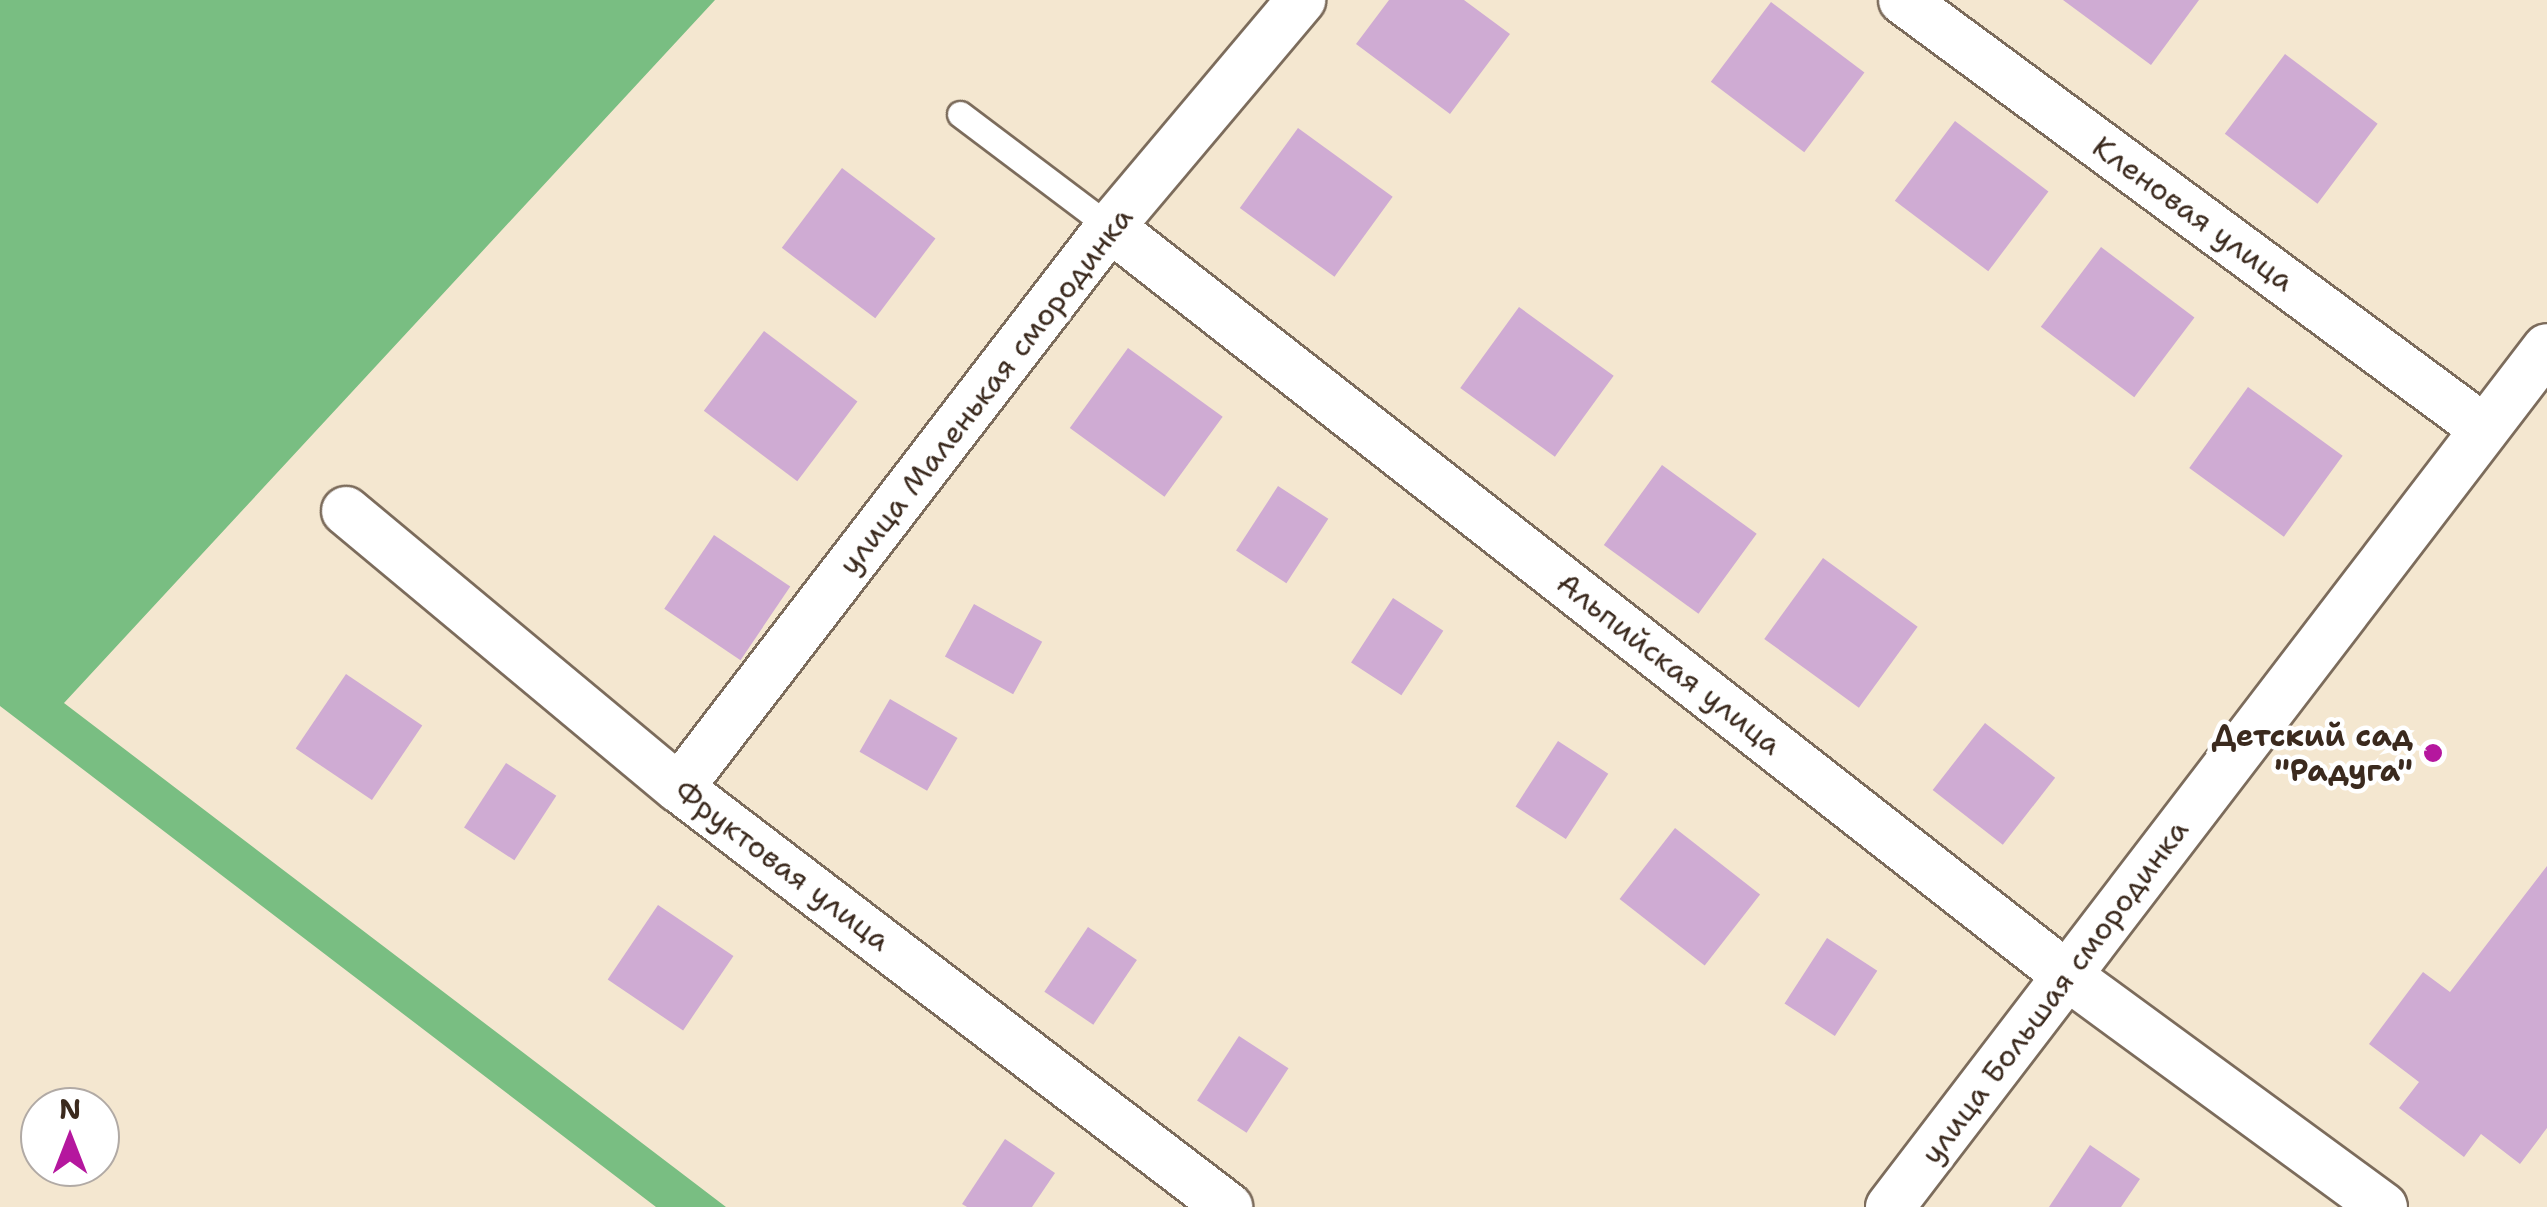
<!DOCTYPE html>
<meta charset="utf-8">
<style>
body{margin:0}
#map{position:relative;width:2547px;height:1207px;overflow:hidden;background:#f4e7d0;font-family:"Shantell Sans",sans-serif}
div>[style]{position:absolute}
.forest>*{inset:0;background:#79be82}
.building>*{inset:0;background:#cfabd3;transform-origin:0 0}
.roads{filter:drop-shadow(2px 0 #7c6c5c) drop-shadow(-2px 0 #7c6c5c) drop-shadow(0 2px #7c6c5c) drop-shadow(0 -2px #7c6c5c)}
.service>*{height:25px;margin:-12.5px;padding:0 12.5px;transform-origin:12.5px;border-radius:12.5px;background:#fff}
.minor>*{height:48px;margin:-24px;padding:0 24px;transform-origin:24px;border-radius:24px;background:#fff}
.dots>*{width:28px;height:28px;translate:-50% -50%;box-sizing:border-box;border:5px solid #fff;border-radius:50%}
span{translate:-50% -50%;white-space:nowrap;text-align:center;line-height:1.15;-webkit-text-stroke:9px #fff;paint-order:stroke}
.street-label{font-size:30px;color:#3b2a1e}
.poi-label{font-size:30px;color:#3b2a1e;font-weight:700}
.right{translate:-100% -50%;text-align:right}
.north{position:absolute;left:20px;top:1087px;width:100px;height:100px;box-sizing:border-box;background:#fff;border:2px solid #b1aaa5;border-radius:50%;rotate:0deg;font-size:28px;font-weight:700;line-height:40px;text-align:center;color:#3b2a1e}
.north::after{content:'';display:block;margin:auto;width:35px;height:45px;background:#b5179e;clip-path:polygon(50% 0,100% 100%,50% 72%,0 100%)}
</style>
<div id="map">
<div class="forest">
<div style="clip-path:polygon(0 0,715px 0,64px 703px,726px 1207px,656px 1207px,0 706px)"></div>
</div>
<div class="building">
<div style="clip-path:polygon(1389px 0,1464px 0,1510px 34px,1450px 114px,1356px 44px)"></div>
<div style="clip-path:polygon(2063px 0,2199px 0,2151px 65px)"></div>
<div style="left:1771px;top:2px;width:117px;height:100px;rotate:37deg"></div>
<div style="left:2285px;top:54px;width:116px;height:100px;rotate:37deg"></div>
<div style="left:1955px;top:121px;width:117px;height:100px;rotate:37deg"></div>
<div style="left:1298px;top:128px;width:117px;height:99px;rotate:36deg"></div>
<div style="left:842px;top:168px;width:117px;height:100px;rotate:37deg"></div>
<div style="left:2101px;top:247px;width:117px;height:100px;rotate:37deg"></div>
<div style="left:1519px;top:307px;width:117px;height:100px;rotate:36deg"></div>
<div style="left:764px;top:331px;width:117px;height:100px;rotate:37deg"></div>
<div style="left:1128px;top:348px;width:117px;height:99px;rotate:36deg"></div>
<div style="left:2248px;top:387px;width:117px;height:100px;rotate:36deg"></div>
<div style="left:1662px;top:465px;width:117px;height:99px;rotate:36deg"></div>
<div style="left:1278px;top:486px;width:60px;height:77px;rotate:33deg"></div>
<div style="left:714px;top:535px;width:92px;height:89px;rotate:34deg"></div>
<div style="left:1823px;top:558px;width:117px;height:100px;rotate:36deg"></div>
<div style="left:1393px;top:598px;width:60px;height:77px;rotate:33deg"></div>
<div style="left:974px;top:604px;width:78px;height:60px;rotate:29deg"></div>
<div style="left:346px;top:674px;width:92px;height:90px;rotate:34deg"></div>
<div style="left:890px;top:699px;width:78px;height:61px;rotate:30deg"></div>
<div style="left:1985px;top:723px;width:89px;height:85px;rotate:38deg"></div>
<div style="left:1558px;top:741px;width:60px;height:78px;rotate:33deg"></div>
<div style="left:506px;top:763px;width:60px;height:77px;rotate:33deg"></div>
<div style="left:1675px;top:828px;width:108px;height:90px;rotate:38deg"></div>
<div style="clip-path:polygon(2547px 866px,2547px 1128px,2520px 1164px,2481px 1134px,2464px 1157px,2399px 1108px,2419px 1082px,2369px 1044px,2423px 972px,2450px 992px)"></div>
<div style="left:658px;top:905px;width:91px;height:90px;rotate:34deg"></div>
<div style="left:1088px;top:927px;width:59px;height:78px;rotate:34deg"></div>
<div style="left:1827px;top:938px;width:60px;height:78px;rotate:33deg"></div>
<div style="left:1239px;top:1036px;width:59px;height:77px;rotate:33deg"></div>
<div style="clip-path:polygon(1005px 1139px,1055px 1173px,1032px 1207px,967px 1207px,962px 1204px)"></div>
<div style="clip-path:polygon(2090px 1145px,2140px 1179px,2121px 1207px,2049px 1207px)"></div>
</div>
<div class="roads">
<div class="service">
<div style="left:960px;top:114px;width:188px;rotate:37deg"></div>
</div>
<div class="minor">
<div style="left:1903px;top:0;width:721px;rotate:36.42deg"></div>
<div style="left:1110px;top:227px;width:1217px;rotate:38.03deg"></div>
<div style="left:2069px;top:977px;width:389px;rotate:36.2deg"></div>
<div style="left:346px;top:511px;width:433px;rotate:39.8deg"></div>
<div style="left:679px;top:788px;width:691px;rotate:37.35deg"></div>
<div style="left:679px;top:788px;width:707px;rotate:-52.47deg"></div>
<div style="left:1110px;top:227px;width:297px;rotate:-49.9deg"></div>
<div style="left:1890px;top:1207px;width:1081px;rotate:-52.59deg"></div>
</div>
</div>
<div class="dots">
<div style="left:2433px;top:753px;background:#b5179e"></div>
</div>
<div class="street-label">
<span style="left:2193px;top:214px;rotate:36deg">Кленовая улица</span>
<span style="left:986px;top:391px;rotate:-52deg">улица Маленькая смородинка</span>
<span style="left:1669px;top:664px;rotate:38deg">Альпийская улица</span>
<span style="left:782px;top:866px;rotate:37deg">Фруктовая улица</span>
<span style="left:2055px;top:992px;rotate:-53deg">улица Большая смородинка</span>
</div>
<div class="poi-label">
<span class="right" style="left:2413px;top:753px">Детский сад<br>"Радуга"</span>
</div>
<div class="north">N</div>
</div>
